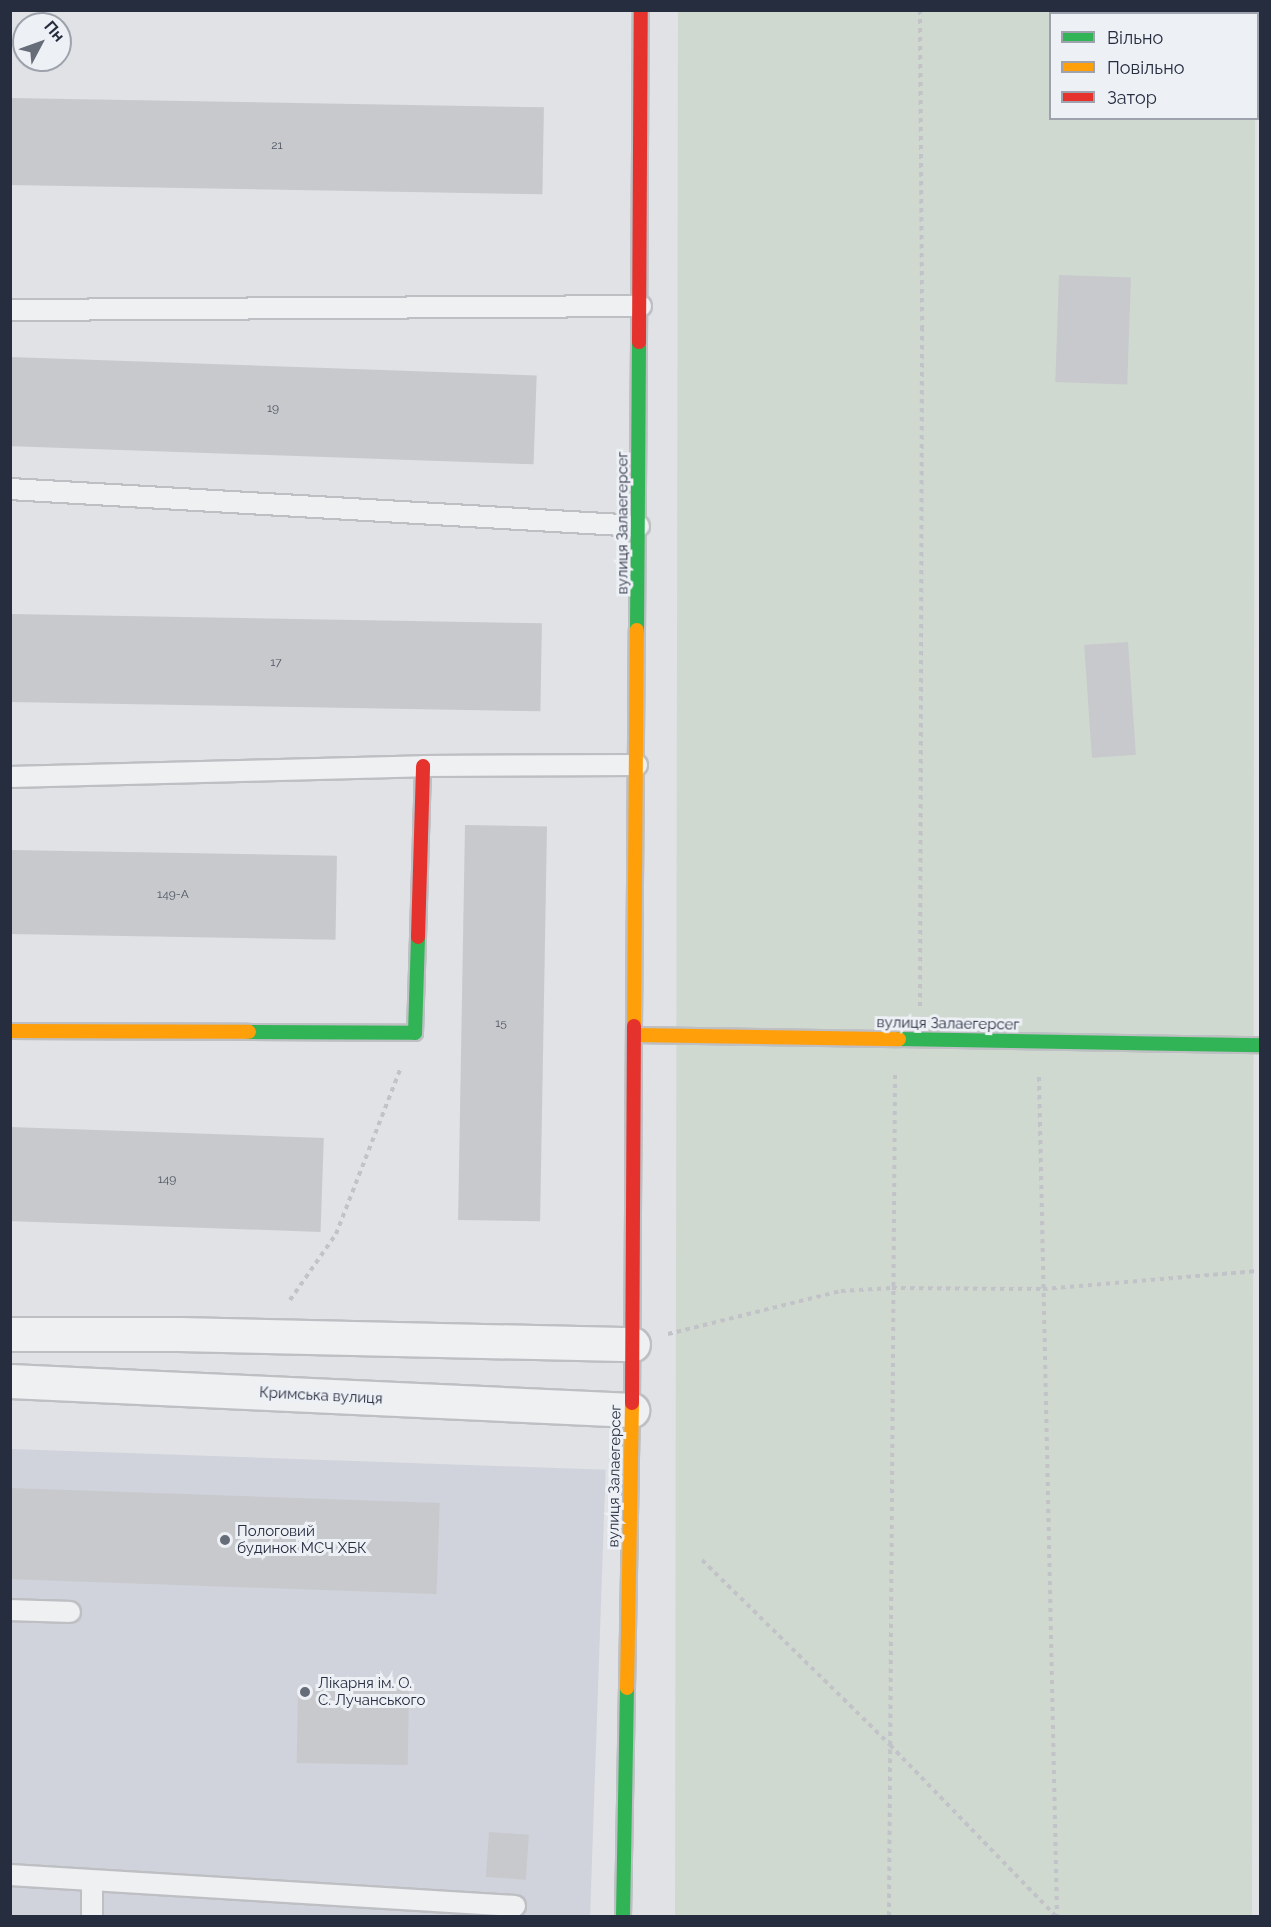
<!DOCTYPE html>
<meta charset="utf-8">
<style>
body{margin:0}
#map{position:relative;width:1271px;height:1927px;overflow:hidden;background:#e0e2e5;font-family:Raleway,sans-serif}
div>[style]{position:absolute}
.built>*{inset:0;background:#d0d3db;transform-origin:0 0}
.green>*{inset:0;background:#d0d9d0}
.building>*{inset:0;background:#c7c9cd;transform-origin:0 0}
.path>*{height:4px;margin-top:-2px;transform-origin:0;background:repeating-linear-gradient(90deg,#c2c3c8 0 4.5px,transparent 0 9px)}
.roads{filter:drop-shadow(2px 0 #bdbfc3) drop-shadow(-2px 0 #bdbfc3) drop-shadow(0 2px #bdbfc3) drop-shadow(0 -2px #bdbfc3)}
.lane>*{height:20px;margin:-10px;padding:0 10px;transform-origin:10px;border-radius:10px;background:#eff0f2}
.street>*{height:33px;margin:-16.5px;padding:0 16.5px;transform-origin:16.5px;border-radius:16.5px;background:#eff0f2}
.fast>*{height:14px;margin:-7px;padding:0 7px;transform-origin:7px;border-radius:7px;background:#30b455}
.slow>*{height:14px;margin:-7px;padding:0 7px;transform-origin:7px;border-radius:7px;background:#ff9f0a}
.jam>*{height:14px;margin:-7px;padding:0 7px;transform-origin:7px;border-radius:7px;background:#e5322d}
.dots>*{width:16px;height:16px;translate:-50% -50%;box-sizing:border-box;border:3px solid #edf0f5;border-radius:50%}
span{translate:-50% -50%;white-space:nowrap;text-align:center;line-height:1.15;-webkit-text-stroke:6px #edf0f5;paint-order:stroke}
.number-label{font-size:12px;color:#505664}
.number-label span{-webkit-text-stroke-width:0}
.street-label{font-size:15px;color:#262d3f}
.poi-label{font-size:15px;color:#262d3f}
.left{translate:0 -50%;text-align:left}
.frame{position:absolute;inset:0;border:12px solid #262d3f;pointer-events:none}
.legend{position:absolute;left:1049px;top:12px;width:210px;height:108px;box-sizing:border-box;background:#edf0f5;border:2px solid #9da2ac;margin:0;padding:8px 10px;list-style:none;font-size:18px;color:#262d3f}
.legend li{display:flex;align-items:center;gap:12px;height:30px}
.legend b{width:30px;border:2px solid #9da2ac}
.north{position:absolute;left:12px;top:12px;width:60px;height:60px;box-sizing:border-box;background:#edf0f5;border:2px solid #9da2ac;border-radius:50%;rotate:49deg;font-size:16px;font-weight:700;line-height:24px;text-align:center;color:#262d3f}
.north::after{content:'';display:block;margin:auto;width:21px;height:27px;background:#676c79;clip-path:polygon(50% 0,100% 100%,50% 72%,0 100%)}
</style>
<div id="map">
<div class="built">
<div style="left:11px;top:1449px;width:595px;height:467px;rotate:2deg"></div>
</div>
<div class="green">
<div style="clip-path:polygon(678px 11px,1255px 11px,1255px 14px,1050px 14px,1050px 118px,1255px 119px,1252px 1916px,675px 1916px)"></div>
</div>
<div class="building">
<div style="left:10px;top:98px;width:534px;height:87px;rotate:1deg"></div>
<div style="left:1059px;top:275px;width:72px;height:107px;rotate:2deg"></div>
<div style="left:10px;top:357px;width:527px;height:89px;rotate:2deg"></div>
<div style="left:10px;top:614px;width:532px;height:88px;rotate:1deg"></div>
<div style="left:1128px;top:642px;width:113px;height:44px;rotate:86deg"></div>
<div style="left:465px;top:825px;width:82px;height:395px;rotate:1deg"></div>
<div style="left:10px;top:850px;width:327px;height:84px;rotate:1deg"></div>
<div style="left:10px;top:1127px;width:314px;height:94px;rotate:2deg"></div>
<div style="left:10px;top:1488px;width:430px;height:91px;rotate:2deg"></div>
<div style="left:298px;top:1688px;width:111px;height:75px;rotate:1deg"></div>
<div style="left:489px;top:1832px;width:40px;height:45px;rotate:4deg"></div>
</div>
<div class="path">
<div style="left:920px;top:10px;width:317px;rotate:89.6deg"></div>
<div style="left:922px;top:327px;width:679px;rotate:90.17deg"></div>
<div style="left:1039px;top:1077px;width:839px;rotate:88.77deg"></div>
<div style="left:290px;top:1300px;width:80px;rotate:-55.1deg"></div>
<div style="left:336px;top:1234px;width:179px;rotate:-68.7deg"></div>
<div style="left:668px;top:1334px;width:178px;rotate:-14deg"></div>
<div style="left:841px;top:1291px;width:51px;rotate:-3.4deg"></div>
<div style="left:892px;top:1288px;width:151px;rotate:0.4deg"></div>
<div style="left:1043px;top:1289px;width:215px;rotate:-4.8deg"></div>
<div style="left:702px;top:1560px;width:264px;rotate:44.5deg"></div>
<div style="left:890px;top:1745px;width:238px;rotate:45.9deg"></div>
<div style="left:889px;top:1916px;width:843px;rotate:-89.59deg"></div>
</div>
<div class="roads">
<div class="lane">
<div style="left:10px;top:310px;width:631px;rotate:-0.36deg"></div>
<div style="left:10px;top:489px;width:630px;rotate:3.37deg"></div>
<div style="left:10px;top:777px;width:413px;rotate:-1.5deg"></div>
<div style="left:423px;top:766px;width:214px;rotate:-0.3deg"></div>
<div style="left:10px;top:1610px;width:60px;rotate:1.9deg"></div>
<div style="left:10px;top:1875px;width:506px;rotate:3.51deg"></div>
<div style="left:92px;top:1916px;width:35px;rotate:-90deg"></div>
</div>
<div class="street">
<div style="left:10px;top:1334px;width:169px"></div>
<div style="left:179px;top:1334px;width:454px;rotate:1.3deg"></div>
<div style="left:10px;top:1381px;width:623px;rotate:2.67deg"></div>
</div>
<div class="fast">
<div style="left:637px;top:630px;width:288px;rotate:-89.6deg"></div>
<div style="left:249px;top:1032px;width:166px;rotate:0.3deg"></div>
<div style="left:415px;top:1033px;width:96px;rotate:-88.2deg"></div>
<div style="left:899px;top:1039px;width:361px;rotate:1deg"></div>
<div style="left:623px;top:1916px;width:228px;rotate:-89deg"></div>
</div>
<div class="slow">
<div style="left:634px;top:1026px;width:396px;rotate:-89.6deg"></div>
<div style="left:10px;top:1031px;width:239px;rotate:0.2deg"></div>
<div style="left:635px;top:1035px;width:264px;rotate:0.9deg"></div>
<div style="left:627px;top:1688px;width:285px;rotate:-89deg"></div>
</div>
<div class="jam">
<div style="left:639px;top:342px;width:332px;rotate:-89.7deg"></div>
<div style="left:418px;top:937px;width:171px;rotate:-88.3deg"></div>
<div style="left:632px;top:1403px;width:377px;rotate:-89.7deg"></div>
</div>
</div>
<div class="dots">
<div style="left:225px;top:1540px;background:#676c79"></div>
<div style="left:305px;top:1692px;background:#676c79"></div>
</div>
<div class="number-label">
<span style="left:277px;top:146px">21</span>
<span style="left:273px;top:409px">19</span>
<span style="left:276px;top:663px">17</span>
<span style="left:173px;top:895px">149-А</span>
<span style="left:501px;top:1024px">15</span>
<span style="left:167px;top:1180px">149</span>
</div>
<div class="street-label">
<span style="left:623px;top:523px;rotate:-90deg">вулиця Залаегерсег</span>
<span style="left:948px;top:1024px;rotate:1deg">вулиця Залаегерсег</span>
<span style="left:321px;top:1396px;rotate:3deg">Кримська вулиця</span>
<span style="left:615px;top:1476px;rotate:-89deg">вулиця Залаегерсег</span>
</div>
<div class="poi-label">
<span class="left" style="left:237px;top:1540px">Пологовий<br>будинок МСЧ ХБК</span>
<span class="left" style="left:318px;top:1692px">Лікарня ім. О.<br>С. Лучанського</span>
</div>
<div class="frame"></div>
<ul class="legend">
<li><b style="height:8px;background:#30b455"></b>Вільно</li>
<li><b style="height:8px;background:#ff9f0a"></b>Повільно</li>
<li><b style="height:8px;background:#e5322d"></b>Затор</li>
</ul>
<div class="north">Пн</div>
</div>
